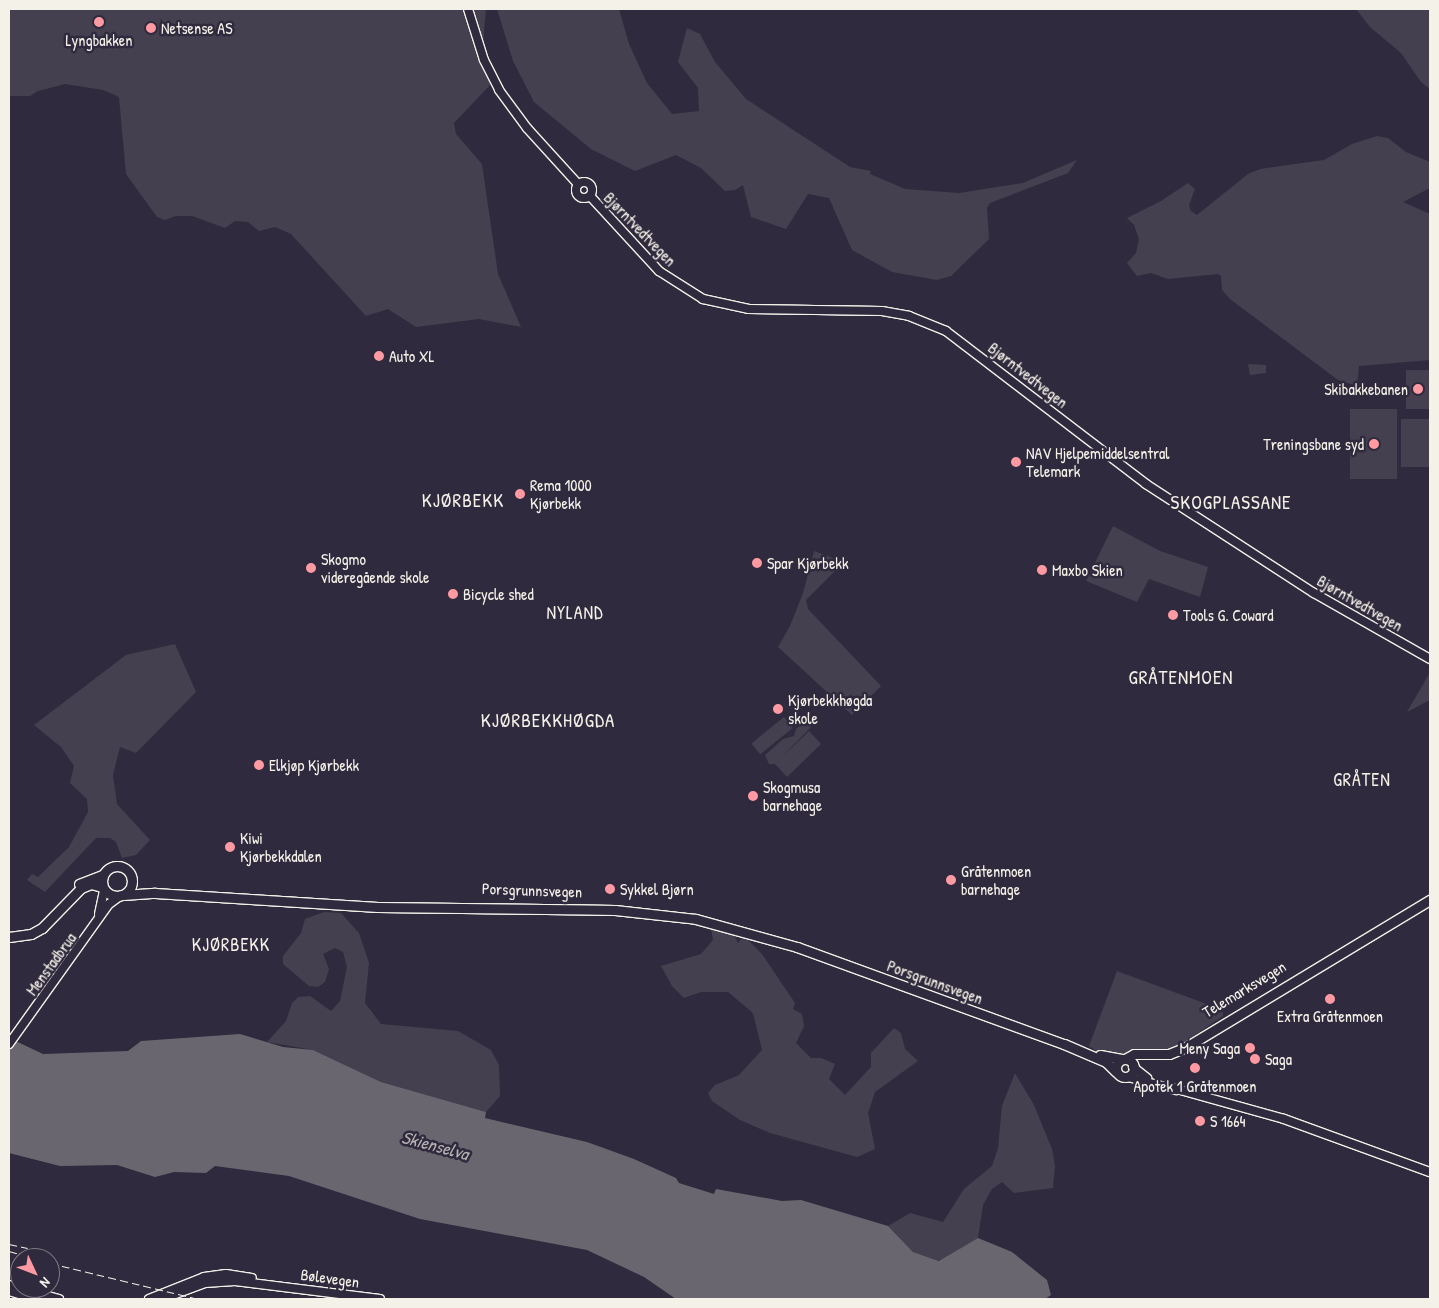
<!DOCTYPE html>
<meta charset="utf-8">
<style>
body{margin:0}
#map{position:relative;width:1439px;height:1308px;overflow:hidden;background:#2f2a3d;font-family:"Patrick Hand",sans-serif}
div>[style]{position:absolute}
.green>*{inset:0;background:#454050;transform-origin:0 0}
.water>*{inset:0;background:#6a6670}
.roads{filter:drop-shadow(1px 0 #f4f1e8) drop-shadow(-1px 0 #f4f1e8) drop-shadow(0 1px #f4f1e8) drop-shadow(0 -1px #f4f1e8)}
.major>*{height:8px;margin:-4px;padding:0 4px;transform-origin:4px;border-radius:4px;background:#2f2a3d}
.major>.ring{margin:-4px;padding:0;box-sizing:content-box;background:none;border:8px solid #2f2a3d;border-radius:50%}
.highway>*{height:9px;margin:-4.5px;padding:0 4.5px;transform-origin:4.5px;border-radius:4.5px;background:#2f2a3d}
.highway>.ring{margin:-4.5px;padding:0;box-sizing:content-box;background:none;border:9px solid #2f2a3d;border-radius:50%}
.rail>*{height:1px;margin-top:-0.5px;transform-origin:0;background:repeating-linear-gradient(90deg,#f4f1e8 0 8px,transparent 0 12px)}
.dots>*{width:14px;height:14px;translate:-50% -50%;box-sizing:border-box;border:2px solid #2f2a3d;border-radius:50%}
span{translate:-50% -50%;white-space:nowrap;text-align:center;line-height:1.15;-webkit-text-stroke:5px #2f2a3d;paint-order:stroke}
.poi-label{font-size:16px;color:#f4f1e8}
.left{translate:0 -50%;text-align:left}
.right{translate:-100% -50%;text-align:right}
.street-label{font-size:16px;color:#f4f1e8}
.neighbourhood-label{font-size:18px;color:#f4f1e8;letter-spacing:1px}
.water-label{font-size:18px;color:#b6b2b2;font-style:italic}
.quarter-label{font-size:19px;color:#f4f1e8;letter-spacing:1px}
.frame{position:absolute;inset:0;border:10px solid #f4f1e8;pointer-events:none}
.north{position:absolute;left:10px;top:1248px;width:50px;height:50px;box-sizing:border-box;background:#2f2a3d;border:1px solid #7e7a81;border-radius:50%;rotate:133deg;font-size:14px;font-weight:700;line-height:20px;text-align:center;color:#f4f1e8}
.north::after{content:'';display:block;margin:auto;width:18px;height:22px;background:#ff9aa2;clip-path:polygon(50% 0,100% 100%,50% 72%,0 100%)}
</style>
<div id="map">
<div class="green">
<div style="clip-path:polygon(9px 9px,486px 9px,482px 54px,491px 84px,454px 123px,456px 134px,482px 164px,498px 274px,521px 327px,479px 319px,416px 327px,388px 309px,366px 316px,291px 234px,275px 227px,259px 231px,248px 222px,235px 221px,225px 228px,192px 216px,176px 216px,165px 220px,157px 217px,126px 174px,119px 97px,103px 90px,65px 84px,38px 91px,30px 96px,9px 96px)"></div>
<div style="clip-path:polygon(497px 9px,619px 9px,629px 44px,647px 83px,672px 114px,699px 111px,698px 88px,678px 62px,687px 28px,700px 34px,715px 62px,746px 99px,850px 167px,871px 171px,870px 174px,905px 189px,959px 193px,1023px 183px,1077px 160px,1068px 173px,990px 203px,987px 208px,989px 239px,951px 276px,937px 280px,892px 272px,852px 250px,829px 198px,808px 194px,786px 229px,751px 217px,743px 185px,735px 190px,725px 191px,701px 168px,676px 155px,635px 171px,591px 149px,534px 102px,513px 61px)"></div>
<div style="clip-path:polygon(1356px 9px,1430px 9px,1430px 89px,1421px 82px,1401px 53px,1370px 27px)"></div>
<div style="clip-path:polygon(1377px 136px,1388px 138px,1406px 152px,1430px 162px,1430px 188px,1403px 202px,1430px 214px,1430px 360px,1359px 366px,1357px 386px,1338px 380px,1230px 299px,1222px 290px,1221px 276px,1218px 274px,1168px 279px,1151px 273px,1137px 276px,1127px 263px,1136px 253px,1139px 239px,1134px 225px,1127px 218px,1161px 201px,1188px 183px,1195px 189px,1189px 205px,1191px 211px,1197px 215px,1248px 174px,1260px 169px,1324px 160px,1352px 144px)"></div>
<div style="clip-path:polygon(1248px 364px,1266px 365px,1266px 373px,1250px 375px)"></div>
<div style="left:1406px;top:370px;width:24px;height:39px"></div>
<div style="left:1350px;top:409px;width:47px;height:70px"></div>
<div style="left:1430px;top:419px;width:48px;height:29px;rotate:90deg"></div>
<div style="clip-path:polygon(1113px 526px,1160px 551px,1208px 567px,1200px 597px,1149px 579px,1137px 602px,1086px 581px)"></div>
<div style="clip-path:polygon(814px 551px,844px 562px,806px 600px,808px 609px,881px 686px,852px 715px,778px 647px,790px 626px,803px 593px)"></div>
<div style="clip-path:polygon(175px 644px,196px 692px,136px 753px,120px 747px,113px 775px,117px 804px,150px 840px,136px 855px,122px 858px,116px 842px,110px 838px,96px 838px,45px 892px,27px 880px,32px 874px,38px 877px,69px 847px,88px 812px,87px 799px,70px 783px,74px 766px,61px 747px,34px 725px,126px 655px)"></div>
<div style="clip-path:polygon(1430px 673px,1430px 700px,1407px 712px,1429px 674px)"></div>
<div style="left:784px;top:717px;width:14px;height:42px;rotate:51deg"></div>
<div style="clip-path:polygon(807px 720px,811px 727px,781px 758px,809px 731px,821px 744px,787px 777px,775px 764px,769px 764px,765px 755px,783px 739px,794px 736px,796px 729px)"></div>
<div style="clip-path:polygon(324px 912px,341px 913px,359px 933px,369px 963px,365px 1003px,381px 1024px,458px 1031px,491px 1050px,499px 1065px,500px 1096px,486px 1112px,381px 1082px,313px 1050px,267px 1042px,286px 1021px,292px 1003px,298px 997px,310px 996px,331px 1011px,340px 1001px,347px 967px,343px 952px,335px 948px,323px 954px,329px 969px,325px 982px,318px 987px,309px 986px,283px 964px,283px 956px,301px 933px,305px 919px)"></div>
<div style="clip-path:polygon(711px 928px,733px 933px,738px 943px,742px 938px,748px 940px,762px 954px,795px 1003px,793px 1009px,802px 1014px,804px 1026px,796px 1043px,811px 1058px,821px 1058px,835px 1064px,829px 1079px,845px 1095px,871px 1067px,871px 1053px,894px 1028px,901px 1033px,905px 1049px,918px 1061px,875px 1092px,868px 1113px,875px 1149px,857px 1157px,770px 1133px,740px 1120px,712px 1101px,708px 1093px,715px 1085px,739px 1075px,762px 1050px,753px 1013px,728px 992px,701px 992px,684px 998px,672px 986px,661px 966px,701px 954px,713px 940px)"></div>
<div style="clip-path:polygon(1117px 971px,1223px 1010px,1223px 1016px,1174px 1049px,1115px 1056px,1096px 1051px,1089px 1046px)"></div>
<div style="clip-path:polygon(1015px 1073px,1034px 1105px,1052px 1149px,1055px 1166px,1053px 1188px,1014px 1193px,1002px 1182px,992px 1189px,983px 1205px,978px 1238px,940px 1261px,913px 1252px,888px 1226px,910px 1213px,943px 1222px,964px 1189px,992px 1166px,998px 1148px,1002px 1106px)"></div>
</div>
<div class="water">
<div style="clip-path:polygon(240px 1034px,283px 1047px,313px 1050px,381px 1082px,486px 1112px,485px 1118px,587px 1142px,634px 1159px,676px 1178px,679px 1183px,714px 1194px,716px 1189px,782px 1201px,801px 1200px,888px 1226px,913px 1252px,939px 1261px,978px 1238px,1012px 1252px,1047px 1280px,1051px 1295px,1045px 1299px,676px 1299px,644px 1277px,587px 1250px,420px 1219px,289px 1176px,215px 1166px,206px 1173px,174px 1172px,155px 1177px,117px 1165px,60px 1166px,9px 1153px,9px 1038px,43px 1054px,128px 1051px,141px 1041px)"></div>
</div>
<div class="roads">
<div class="major">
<div style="left:468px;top:9px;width:53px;rotate:72.6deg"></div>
<div style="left:484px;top:60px;width:34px;rotate:63deg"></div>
<div style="left:499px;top:90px;width:47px;rotate:53.6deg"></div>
<div style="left:527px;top:128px;width:76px;rotate:47.7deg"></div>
<div class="ring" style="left:576px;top:182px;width:8px;height:8px"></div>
<div style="left:590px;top:196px;width:102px;rotate:47.4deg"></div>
<div style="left:659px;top:271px;width:52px;rotate:32.5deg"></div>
<div style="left:703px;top:299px;width:47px;rotate:12.3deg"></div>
<div style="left:749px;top:309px;width:133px;rotate:0.9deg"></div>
<div style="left:882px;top:311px;width:27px;rotate:10deg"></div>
<div style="left:909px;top:316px;width:40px;rotate:22deg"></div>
<div style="left:946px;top:331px;width:252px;rotate:37.4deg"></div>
<div style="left:1146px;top:484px;width:200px;rotate:33deg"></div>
<div style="left:1314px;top:593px;width:133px;rotate:29.6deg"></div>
<div style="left:99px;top:914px;width:25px;rotate:-78deg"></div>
<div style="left:9px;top:1044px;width:172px;rotate:-54.5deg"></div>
<div style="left:109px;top:904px;width:14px;rotate:-36deg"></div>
<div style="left:1133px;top:1067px;width:18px;rotate:38deg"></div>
<div style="left:1128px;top:1077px;width:50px;rotate:15.2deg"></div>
<div style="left:1173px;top:1088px;width:115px;rotate:15.6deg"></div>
<div style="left:1284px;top:1119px;width:155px;rotate:20deg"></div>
<div style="left:9px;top:1285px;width:52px;rotate:15.6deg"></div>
<div style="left:9px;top:1291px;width:27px;rotate:17deg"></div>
<div style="left:149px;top:1299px;width:59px;rotate:-21.8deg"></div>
<div style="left:204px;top:1277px;width:22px;rotate:-8deg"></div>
<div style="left:226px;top:1274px;width:26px;rotate:9deg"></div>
<div style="left:162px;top:1299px;width:46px;rotate:-20.4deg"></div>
<div style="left:205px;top:1283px;width:30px;rotate:-4deg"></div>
<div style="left:235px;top:1281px;width:146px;rotate:7.1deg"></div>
</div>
<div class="highway">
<div class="ring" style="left:102px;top:866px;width:21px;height:21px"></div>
<div style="left:79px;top:884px;width:25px;rotate:-21deg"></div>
<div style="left:123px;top:895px;width:32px;rotate:-4deg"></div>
<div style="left:155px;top:893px;width:223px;rotate:3.6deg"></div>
<div style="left:378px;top:907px;width:237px;rotate:0.7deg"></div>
<div style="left:615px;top:910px;width:81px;rotate:6.3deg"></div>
<div style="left:696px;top:919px;width:105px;rotate:15.5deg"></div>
<div style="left:797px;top:947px;width:284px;rotate:20deg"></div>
<div style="left:1064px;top:1044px;width:46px;rotate:23.2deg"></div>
<div style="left:1106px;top:1062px;width:14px;rotate:45deg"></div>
<div style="left:9px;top:937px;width:22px;rotate:-8deg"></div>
<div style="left:31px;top:934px;width:13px;rotate:-29deg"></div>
<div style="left:42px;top:928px;width:56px;rotate:-45.7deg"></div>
<div style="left:81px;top:888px;width:11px;rotate:-22deg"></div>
<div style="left:91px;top:884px;width:11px;rotate:15deg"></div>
<div style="left:1100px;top:1055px;width:22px;rotate:10deg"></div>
<div class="ring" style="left:1116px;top:1059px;width:9px;height:9px"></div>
<div style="left:1125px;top:1059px;width:10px;rotate:-29deg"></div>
<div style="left:1134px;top:1054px;width:35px"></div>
<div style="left:1169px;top:1054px;width:18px;rotate:-22deg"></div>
<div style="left:1186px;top:1047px;width:285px;rotate:-31.1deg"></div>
</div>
</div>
<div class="rail">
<div style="left:9px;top:1244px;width:19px;rotate:12deg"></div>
<div style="left:9px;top:1251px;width:26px;rotate:16deg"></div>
<div style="left:50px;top:1263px;width:153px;rotate:13.6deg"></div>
</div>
<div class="dots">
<div style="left:99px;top:22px;background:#ff9aa2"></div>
<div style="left:151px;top:28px;background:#ff9aa2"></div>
<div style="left:379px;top:356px;background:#ff9aa2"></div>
<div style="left:1418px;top:389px;background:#ff9aa2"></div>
<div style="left:1374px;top:444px;background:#ff9aa2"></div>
<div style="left:1016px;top:462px;background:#ff9aa2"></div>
<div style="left:520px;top:494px;background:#ff9aa2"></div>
<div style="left:757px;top:563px;background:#ff9aa2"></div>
<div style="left:311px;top:568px;background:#ff9aa2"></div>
<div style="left:1042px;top:570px;background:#ff9aa2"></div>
<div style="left:453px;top:594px;background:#ff9aa2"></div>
<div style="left:1173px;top:615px;background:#ff9aa2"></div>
<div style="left:778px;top:709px;background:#ff9aa2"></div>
<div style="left:259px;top:765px;background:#ff9aa2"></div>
<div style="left:753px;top:796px;background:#ff9aa2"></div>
<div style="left:230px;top:847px;background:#ff9aa2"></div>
<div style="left:951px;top:880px;background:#ff9aa2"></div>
<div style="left:610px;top:889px;background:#ff9aa2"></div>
<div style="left:1330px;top:999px;background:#ff9aa2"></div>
<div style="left:1250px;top:1048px;background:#ff9aa2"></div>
<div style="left:1255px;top:1059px;background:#ff9aa2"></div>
<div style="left:1195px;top:1068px;background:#ff9aa2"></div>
<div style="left:1200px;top:1121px;background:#ff9aa2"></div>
</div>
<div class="poi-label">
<span class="left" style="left:161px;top:28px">Netsense AS</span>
<span style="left:99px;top:40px">Lyngbakken</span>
<span class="left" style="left:389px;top:356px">Auto XL</span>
<span class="right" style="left:1408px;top:389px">Skibakkebanen</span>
<span class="right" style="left:1364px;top:444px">Treningsbane syd</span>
<span class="left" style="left:1026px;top:462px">NAV Hjelpemiddelsentral<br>Telemark</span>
<span class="left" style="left:530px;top:494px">Rema 1000<br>Kjørbekk</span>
<span class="left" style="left:321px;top:568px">Skogmo<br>videregående skole</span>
<span class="left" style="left:767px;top:563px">Spar Kjørbekk</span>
<span class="left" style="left:1052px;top:570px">Maxbo Skien</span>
<span class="left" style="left:463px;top:594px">Bicycle shed</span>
<span class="left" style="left:1183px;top:615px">Tools G. Coward</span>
<span class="left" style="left:788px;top:709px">Kjørbekkhøgda<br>skole</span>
<span class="left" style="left:269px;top:765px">Elkjøp Kjørbekk</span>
<span class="left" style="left:763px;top:796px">Skogmusa<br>barnehage</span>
<span class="left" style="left:240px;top:847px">Kiwi<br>Kjørbekkdalen</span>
<span class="left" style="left:961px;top:880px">Gråtenmoen<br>barnehage</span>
<span class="left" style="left:620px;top:889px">Sykkel Bjørn</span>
<span style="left:1330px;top:1016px">Extra Gråtenmoen</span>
<span class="right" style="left:1240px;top:1048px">Meny Saga</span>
<span class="left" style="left:1265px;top:1059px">Saga</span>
<span style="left:1195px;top:1086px">Apotek 1 Gråtenmoen</span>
<span class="left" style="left:1210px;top:1121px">S 1664</span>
</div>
<div class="street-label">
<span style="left:640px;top:229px;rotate:46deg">Bjørntvedtvegen</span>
<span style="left:1028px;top:375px;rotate:38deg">Bjørntvedtvegen</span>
<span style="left:1360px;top:603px;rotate:30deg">Bjørntvedtvegen</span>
<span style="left:532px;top:890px;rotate:2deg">Porsgrunnsvegen</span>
<span style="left:51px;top:964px;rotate:-54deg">Menstadbrua</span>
<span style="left:935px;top:982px;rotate:20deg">Porsgrunnsvegen</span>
<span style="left:1244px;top:989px;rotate:-31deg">Telemarksvegen</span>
<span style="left:330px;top:1278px;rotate:8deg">Bølevegen</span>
</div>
<div class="neighbourhood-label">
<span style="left:575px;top:613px">NYLAND</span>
<span style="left:1362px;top:780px">GRÅTEN</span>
<span style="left:231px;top:945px">KJØRBEKK</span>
</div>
<div class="water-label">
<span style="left:435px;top:1146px;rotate:15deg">Skienselva</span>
</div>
<div class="quarter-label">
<span style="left:463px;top:501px">KJØRBEKK</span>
<span style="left:1231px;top:503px">SKOGPLASSANE</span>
<span style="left:1181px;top:678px">GRÅTENMOEN</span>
<span style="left:548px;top:721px">KJØRBEKKHØGDA</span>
</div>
<div class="frame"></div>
<div class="north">N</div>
</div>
